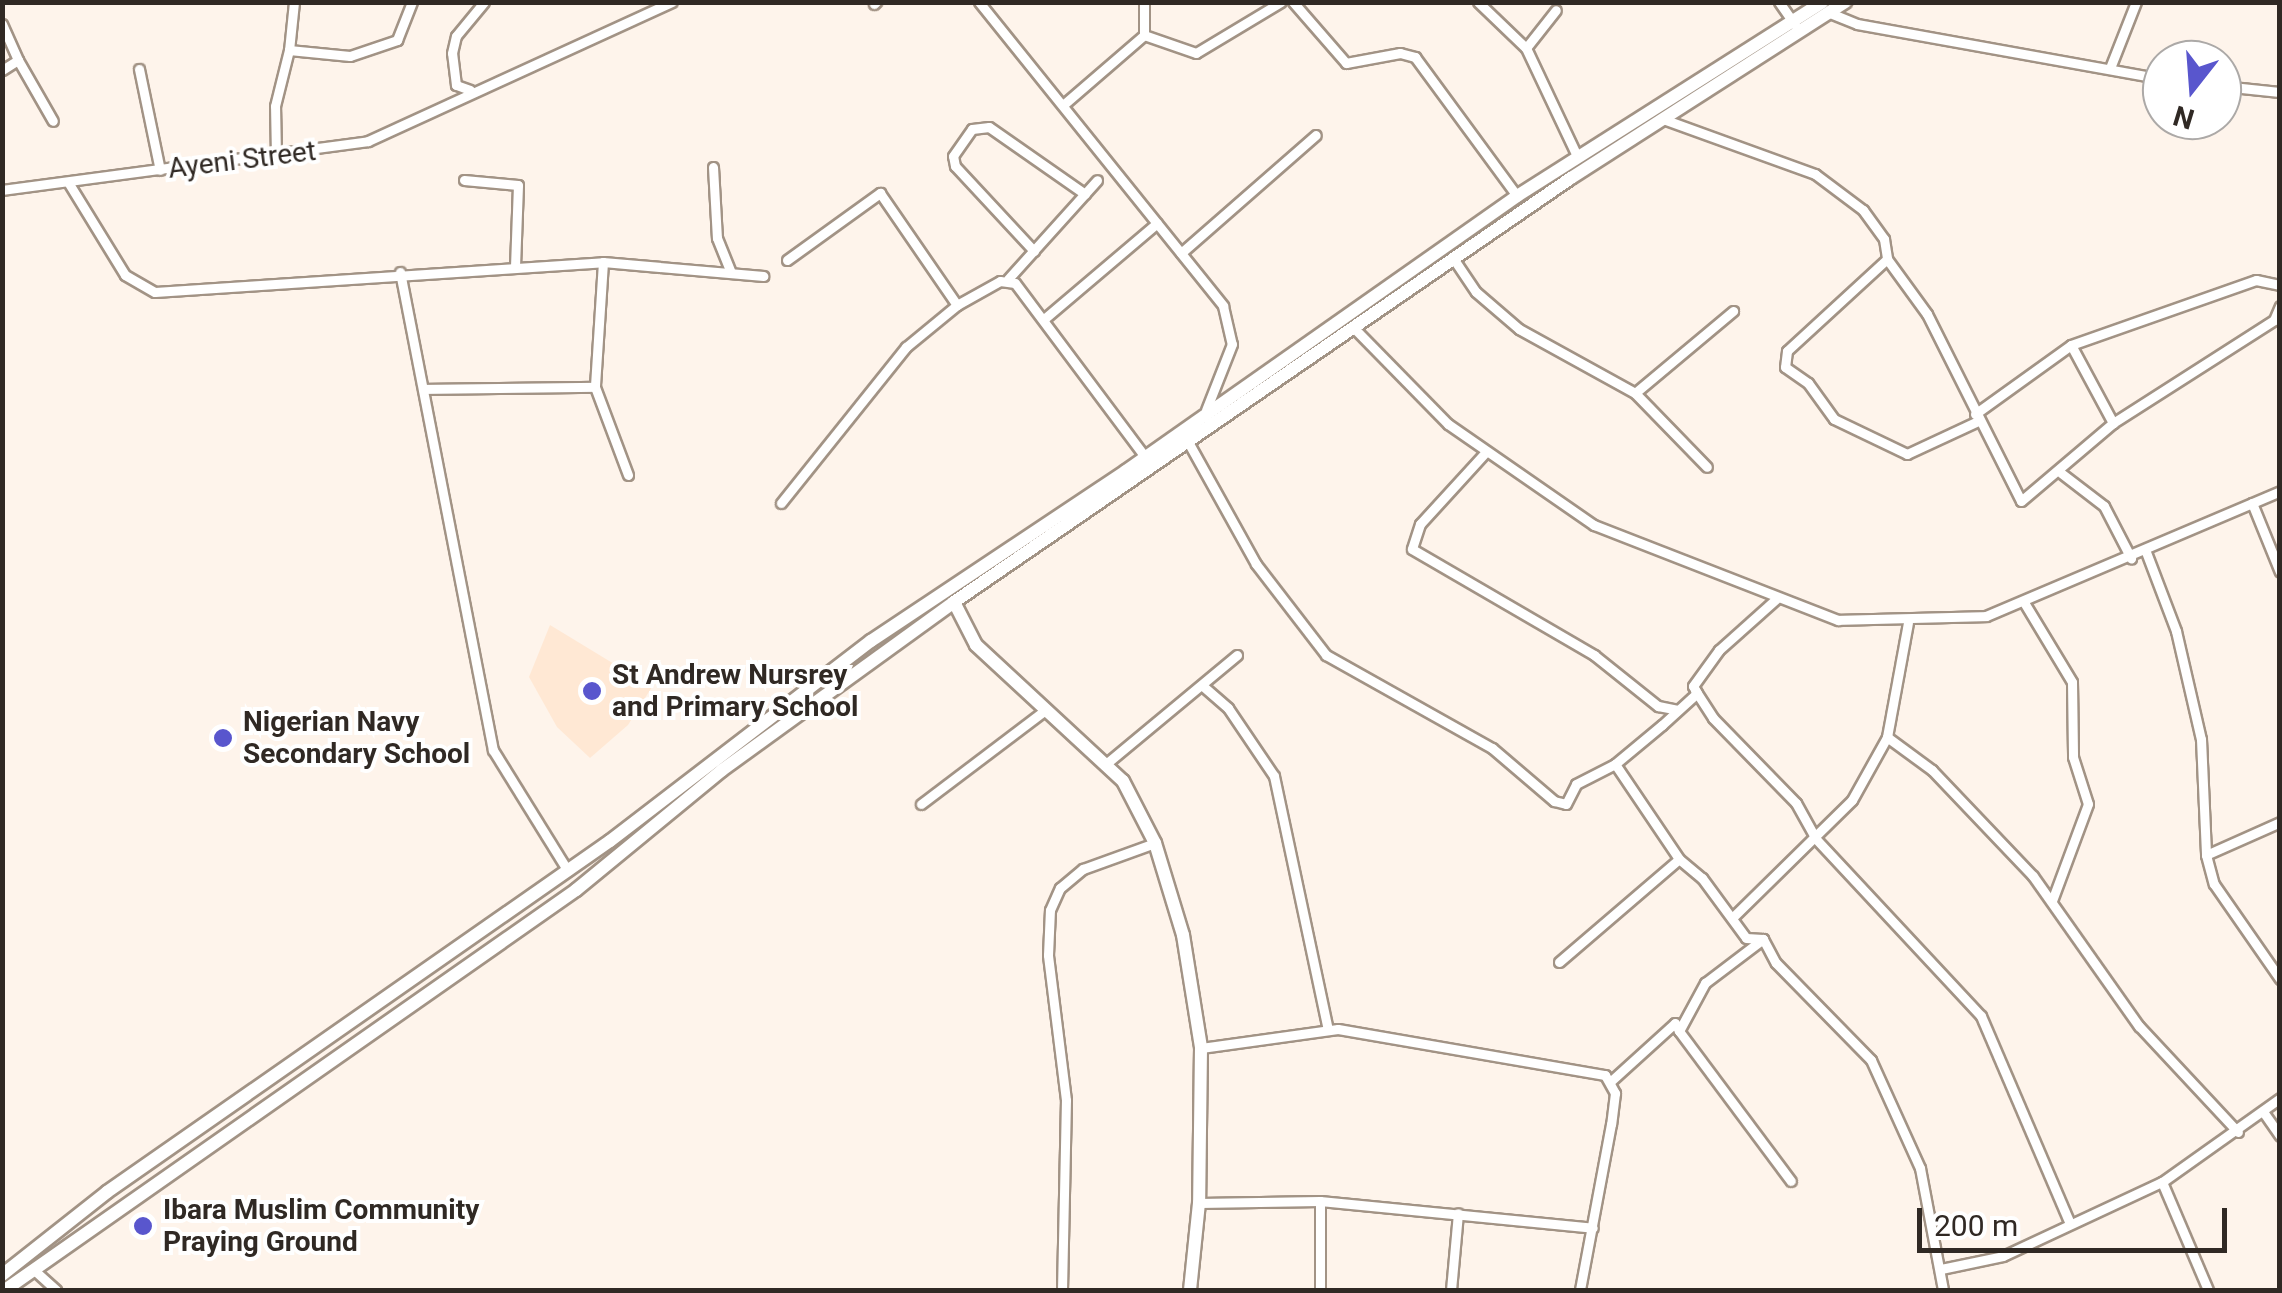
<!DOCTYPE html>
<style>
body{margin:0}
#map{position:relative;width:2282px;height:1293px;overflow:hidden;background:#fef4eb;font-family:Roboto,sans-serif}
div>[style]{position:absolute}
.built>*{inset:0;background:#ffe8d4}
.roads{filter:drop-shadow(2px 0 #a29385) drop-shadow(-2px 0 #a29385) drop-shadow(0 2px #a29385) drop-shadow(0 -2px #a29385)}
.street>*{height:9px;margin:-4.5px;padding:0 4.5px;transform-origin:4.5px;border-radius:4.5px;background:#fff}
.secondary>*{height:12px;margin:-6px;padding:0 6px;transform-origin:6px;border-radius:6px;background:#fff}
.dots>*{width:28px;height:28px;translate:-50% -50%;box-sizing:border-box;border:5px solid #fff;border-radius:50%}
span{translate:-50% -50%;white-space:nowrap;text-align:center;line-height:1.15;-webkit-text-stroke:8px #fff;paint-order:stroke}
.street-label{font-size:28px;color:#302924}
.poi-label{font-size:28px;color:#302924;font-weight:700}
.left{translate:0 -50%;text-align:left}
.frame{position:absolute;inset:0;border:5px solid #302924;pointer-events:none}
.north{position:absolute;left:2142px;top:40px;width:100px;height:100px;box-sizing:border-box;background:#fff;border:2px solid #aca9a7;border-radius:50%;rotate:197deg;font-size:28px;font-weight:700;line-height:40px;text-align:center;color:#302924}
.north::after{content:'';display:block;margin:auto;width:35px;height:45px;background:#5956cd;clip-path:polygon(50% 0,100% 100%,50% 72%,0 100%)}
.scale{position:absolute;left:1917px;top:1208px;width:310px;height:45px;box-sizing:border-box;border:5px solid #302924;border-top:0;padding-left:12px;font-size:30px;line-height:35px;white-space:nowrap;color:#302924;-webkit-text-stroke:8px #fff;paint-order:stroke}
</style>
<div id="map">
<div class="built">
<div style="clip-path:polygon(550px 625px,652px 687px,628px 725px,590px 758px,557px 727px,529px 677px)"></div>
</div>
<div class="roads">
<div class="street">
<div style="left:294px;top:2px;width:48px;rotate:95.9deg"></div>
<div style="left:289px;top:50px;width:61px;rotate:5.6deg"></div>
<div style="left:350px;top:56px;width:50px;rotate:-18.8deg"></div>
<div style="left:397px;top:40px;width:41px;rotate:-68.5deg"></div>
<div style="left:979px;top:2px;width:390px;rotate:51.2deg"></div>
<div style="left:1223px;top:306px;width:39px;rotate:77deg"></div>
<div style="left:1232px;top:344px;width:71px;rotate:111.5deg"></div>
<div style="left:1293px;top:2px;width:81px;rotate:49deg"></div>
<div style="left:1346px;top:63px;width:55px;rotate:-10.5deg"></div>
<div style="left:1400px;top:53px;width:16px;rotate:15deg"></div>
<div style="left:1415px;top:57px;width:172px;rotate:53.7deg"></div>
<div style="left:1478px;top:2px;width:66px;rotate:43.8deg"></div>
<div style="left:1526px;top:48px;width:119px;rotate:64.7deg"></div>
<div style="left:1779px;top:2px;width:28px;rotate:55deg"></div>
<div style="left:874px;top:4px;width:3px;rotate:-45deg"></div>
<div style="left:1830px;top:13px;width:29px;rotate:22deg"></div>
<div style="left:1857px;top:24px;width:310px;rotate:10.2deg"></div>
<div style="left:2px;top:24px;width:39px;rotate:66deg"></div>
<div style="left:18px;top:60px;width:19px;rotate:148deg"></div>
<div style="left:1144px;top:35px;width:55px;rotate:19.1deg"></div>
<div style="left:1196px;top:53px;width:99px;rotate:-31deg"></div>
<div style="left:1526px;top:48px;width:48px;rotate:-51.7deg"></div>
<div style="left:18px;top:60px;width:70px;rotate:60.2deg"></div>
<div style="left:2110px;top:68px;width:71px;rotate:-68.5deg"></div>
<div style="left:139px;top:69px;width:103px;rotate:78.3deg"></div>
<div style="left:2222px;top:86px;width:58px;rotate:5.9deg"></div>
<div style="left:470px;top:90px;width:15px;rotate:-160deg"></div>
<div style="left:456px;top:85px;width:32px;rotate:-97deg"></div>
<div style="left:452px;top:53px;width:17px;rotate:-77deg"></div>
<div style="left:456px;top:36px;width:44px;rotate:-50.5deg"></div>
<div style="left:1063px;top:105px;width:107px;rotate:-40.8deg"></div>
<div style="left:1144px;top:35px;width:33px;rotate:-90deg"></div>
<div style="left:1663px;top:119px;width:162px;rotate:19.9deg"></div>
<div style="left:1815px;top:174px;width:60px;rotate:36.9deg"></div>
<div style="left:1863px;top:210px;width:36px;rotate:54deg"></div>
<div style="left:1884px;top:239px;width:20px;rotate:81deg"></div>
<div style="left:1887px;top:259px;width:68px;rotate:54deg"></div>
<div style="left:1927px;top:314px;width:209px;rotate:63.3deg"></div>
<div style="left:2021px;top:501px;width:121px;rotate:-40.3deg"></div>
<div style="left:2113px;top:423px;width:191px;rotate:-32.6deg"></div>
<div style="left:2274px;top:320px;width:15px;rotate:-67deg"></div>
<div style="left:276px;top:156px;width:50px;rotate:-91.1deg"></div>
<div style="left:275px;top:106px;width:58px;rotate:-76deg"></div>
<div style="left:713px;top:167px;width:71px;rotate:86.8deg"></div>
<div style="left:717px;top:238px;width:35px;rotate:68deg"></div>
<div style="left:464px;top:180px;width:54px;rotate:5.3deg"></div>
<div style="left:518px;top:185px;width:82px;rotate:92.1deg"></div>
<div style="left:68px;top:182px;width:109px;rotate:58.5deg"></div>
<div style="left:125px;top:275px;width:34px;rotate:30deg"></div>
<div style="left:155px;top:292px;width:449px;rotate:-3.8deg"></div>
<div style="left:603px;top:262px;width:161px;rotate:5deg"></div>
<div style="left:2px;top:190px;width:369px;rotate:-7.6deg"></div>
<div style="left:368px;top:141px;width:334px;rotate:-24.6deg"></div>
<div style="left:1034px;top:251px;width:116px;rotate:-132.9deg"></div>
<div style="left:955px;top:166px;width:10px;rotate:-101deg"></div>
<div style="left:953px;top:156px;width:33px;rotate:-55deg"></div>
<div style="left:972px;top:129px;width:17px;rotate:-7deg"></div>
<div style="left:989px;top:127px;width:117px;rotate:34.9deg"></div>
<div style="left:1181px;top:253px;width:179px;rotate:-41.2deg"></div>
<div style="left:1887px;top:259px;width:136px;rotate:137.4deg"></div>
<div style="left:1787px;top:351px;width:16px;rotate:97deg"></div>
<div style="left:1785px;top:367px;width:28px;rotate:35deg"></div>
<div style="left:1808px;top:383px;width:44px;rotate:54.2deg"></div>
<div style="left:1834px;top:419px;width:81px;rotate:25.6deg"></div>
<div style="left:1907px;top:454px;width:78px;rotate:-24.9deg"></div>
<div style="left:787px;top:260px;width:115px;rotate:-35.8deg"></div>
<div style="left:880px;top:193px;width:136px;rotate:55.5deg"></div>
<div style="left:957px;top:305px;width:49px;rotate:-29.2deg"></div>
<div style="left:1000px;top:281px;width:15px;rotate:8deg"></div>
<div style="left:1015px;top:283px;width:217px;rotate:53.2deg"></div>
<div style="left:1455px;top:261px;width:37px;rotate:56deg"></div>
<div style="left:1476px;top:292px;width:57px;rotate:40.7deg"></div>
<div style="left:1519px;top:329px;width:132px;rotate:28.9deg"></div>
<div style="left:1635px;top:393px;width:128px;rotate:-39.9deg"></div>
<div style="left:603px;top:262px;width:125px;rotate:93.7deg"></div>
<div style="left:595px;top:387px;width:94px;rotate:69.4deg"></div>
<div style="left:400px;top:272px;width:487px;rotate:79deg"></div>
<div style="left:493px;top:750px;width:142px;rotate:58.2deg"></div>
<div style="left:1008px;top:279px;width:133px;rotate:-48deg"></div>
<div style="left:1044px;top:319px;width:148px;rotate:-40.3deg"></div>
<div style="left:1352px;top:326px;width:137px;rotate:45.6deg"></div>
<div style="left:1448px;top:424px;width:178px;rotate:34.7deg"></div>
<div style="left:1594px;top:525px;width:262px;rotate:21.3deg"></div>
<div style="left:1838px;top:620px;width:148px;rotate:-1.5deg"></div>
<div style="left:1986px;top:616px;width:319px;rotate:-23deg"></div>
<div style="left:2071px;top:345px;width:196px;rotate:-19.4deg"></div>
<div style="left:2256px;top:280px;width:25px;rotate:12deg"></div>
<div style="left:423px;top:389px;width:172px;rotate:-0.7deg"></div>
<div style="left:1635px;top:393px;width:103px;rotate:45.8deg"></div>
<div style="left:1975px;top:414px;width:118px;rotate:-35.7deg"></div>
<div style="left:2071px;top:345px;width:89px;rotate:61.7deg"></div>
<div style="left:1187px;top:440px;width:142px;rotate:60.9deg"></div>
<div style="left:1256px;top:564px;width:115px;rotate:52.4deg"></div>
<div style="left:1326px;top:655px;width:190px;rotate:29.3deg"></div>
<div style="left:1492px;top:748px;width:82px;rotate:40.5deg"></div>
<div style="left:1554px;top:801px;width:12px;rotate:14deg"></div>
<div style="left:1566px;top:804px;width:22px;rotate:-63deg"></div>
<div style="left:1576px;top:784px;width:44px;rotate:-27.1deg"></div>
<div style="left:1615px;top:764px;width:61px;rotate:-39.7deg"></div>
<div style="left:1662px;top:725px;width:47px;rotate:-42.4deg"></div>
<div style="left:1697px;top:693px;width:8px;rotate:-120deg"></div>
<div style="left:1693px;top:686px;width:44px;rotate:-54.2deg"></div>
<div style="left:1719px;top:650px;width:76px;rotate:-41.8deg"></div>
<div style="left:1484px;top:454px;width:95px;rotate:132.4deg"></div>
<div style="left:1420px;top:524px;width:26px;rotate:108deg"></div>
<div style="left:1412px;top:549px;width:211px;rotate:30.2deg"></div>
<div style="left:1594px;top:655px;width:82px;rotate:38.6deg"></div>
<div style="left:1658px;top:706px;width:20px;rotate:11deg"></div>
<div style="left:2061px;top:473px;width:54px;rotate:37.5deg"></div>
<div style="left:2104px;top:506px;width:59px;rotate:62.6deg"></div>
<div style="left:781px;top:503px;width:200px;rotate:-51.3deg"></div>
<div style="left:906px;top:347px;width:66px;rotate:-39.5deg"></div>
<div style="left:2252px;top:503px;width:74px;rotate:67.9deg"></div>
<div style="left:2146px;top:552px;width:85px;rotate:69.2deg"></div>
<div style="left:2176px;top:631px;width:111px;rotate:77deg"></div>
<div style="left:2201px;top:739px;width:116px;rotate:87.5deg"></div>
<div style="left:2206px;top:855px;width:30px;rotate:75deg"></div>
<div style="left:2214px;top:884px;width:116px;rotate:55.2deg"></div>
<div style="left:2025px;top:604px;width:91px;rotate:58.9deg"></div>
<div style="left:2072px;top:682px;width:75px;rotate:89.2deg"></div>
<div style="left:2073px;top:757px;width:49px;rotate:72.3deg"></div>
<div style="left:2088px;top:804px;width:103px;rotate:110.4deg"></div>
<div style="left:1204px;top:687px;width:32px;rotate:41deg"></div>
<div style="left:1228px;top:708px;width:82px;rotate:55.9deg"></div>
<div style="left:1274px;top:776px;width:259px;rotate:78deg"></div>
<div style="left:1695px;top:690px;width:33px;rotate:57deg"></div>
<div style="left:1713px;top:718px;width:119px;rotate:45.7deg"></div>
<div style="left:1796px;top:803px;width:41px;rotate:60.9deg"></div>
<div style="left:1816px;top:839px;width:242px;rotate:47deg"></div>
<div style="left:1981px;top:1016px;width:226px;rotate:66.8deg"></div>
<div style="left:1887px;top:737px;width:56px;rotate:36.3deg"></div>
<div style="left:1932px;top:770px;width:146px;rotate:46.4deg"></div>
<div style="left:2033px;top:876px;width:184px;rotate:54.8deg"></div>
<div style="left:2139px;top:1026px;width:145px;rotate:47deg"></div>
<div style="left:1107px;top:763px;width:169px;rotate:-39.7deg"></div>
<div style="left:1615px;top:764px;width:115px;rotate:56deg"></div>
<div style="left:1679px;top:859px;width:30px;rotate:40deg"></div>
<div style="left:1702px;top:878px;width:74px;rotate:53.7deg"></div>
<div style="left:1746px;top:938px;width:17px;rotate:3deg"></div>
<div style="left:1763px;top:939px;width:27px;rotate:62deg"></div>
<div style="left:1776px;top:963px;width:136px;rotate:45.6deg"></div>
<div style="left:1871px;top:1060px;width:119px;rotate:65.6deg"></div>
<div style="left:1920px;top:1168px;width:124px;rotate:79.3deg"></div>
<div style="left:921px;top:804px;width:154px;rotate:-37.1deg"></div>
<div style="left:2206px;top:855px;width:81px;rotate:-24deg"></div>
<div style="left:1732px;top:918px;width:168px;rotate:-44.5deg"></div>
<div style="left:1852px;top:800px;width:72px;rotate:-60.9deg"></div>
<div style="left:1887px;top:737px;width:116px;rotate:-79.6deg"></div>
<div style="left:1559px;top:962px;width:158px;rotate:-40.6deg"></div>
<div style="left:1679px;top:1031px;width:187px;rotate:53.3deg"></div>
<div style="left:1201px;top:1048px;width:138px;rotate:-7.9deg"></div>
<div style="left:1338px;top:1029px;width:271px;rotate:9.8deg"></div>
<div style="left:1605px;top:1075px;width:21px;rotate:61deg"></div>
<div style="left:1615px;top:1093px;width:31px;rotate:97deg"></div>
<div style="left:1611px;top:1124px;width:169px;rotate:100.6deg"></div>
<div style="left:1611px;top:1081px;width:86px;rotate:-42.2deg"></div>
<div style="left:1675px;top:1023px;width:9px;rotate:63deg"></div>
<div style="left:1679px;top:1031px;width:55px;rotate:-61.6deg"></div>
<div style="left:1705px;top:983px;width:73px;rotate:-37.2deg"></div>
<div style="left:2264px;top:1113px;width:28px;rotate:55deg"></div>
<div style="left:2162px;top:1182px;width:117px;rotate:66.9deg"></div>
<div style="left:1199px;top:1203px;width:121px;rotate:-0.9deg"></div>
<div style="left:1320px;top:1201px;width:274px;rotate:5.6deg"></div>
<div style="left:1941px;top:1269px;width:63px;rotate:-11.8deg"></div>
<div style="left:2003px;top:1256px;width:175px;rotate:-25deg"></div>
<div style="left:2162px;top:1182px;width:145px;rotate:-35.4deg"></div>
<div style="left:34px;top:1270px;width:30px;rotate:42deg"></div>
<div style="left:1062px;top:1290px;width:190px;rotate:-88.8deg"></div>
<div style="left:1066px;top:1100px;width:146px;rotate:-97.1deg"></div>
<div style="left:1048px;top:955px;width:45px;rotate:-87.5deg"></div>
<div style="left:1050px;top:910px;width:24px;rotate:-66deg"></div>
<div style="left:1060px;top:888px;width:30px;rotate:-40deg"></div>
<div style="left:1083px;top:869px;width:77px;rotate:-19.9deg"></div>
<div style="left:1320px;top:1290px;width:89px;rotate:-90deg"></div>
<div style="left:1451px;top:1290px;width:77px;rotate:-84.8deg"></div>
</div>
<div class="secondary">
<div style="left:954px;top:602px;width:48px;rotate:62.9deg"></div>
<div style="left:976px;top:645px;width:200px;rotate:42.8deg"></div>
<div style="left:1123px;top:781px;width:70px;rotate:62.7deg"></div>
<div style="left:1155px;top:843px;width:96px;rotate:73.1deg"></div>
<div style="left:1183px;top:935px;width:114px;rotate:80.9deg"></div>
<div style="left:1201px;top:1048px;width:155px;rotate:90.7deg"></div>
<div style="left:1199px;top:1203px;width:87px;rotate:95.9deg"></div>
<div style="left:2px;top:1275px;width:134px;rotate:-38.3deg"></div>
<div style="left:107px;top:1192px;width:613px;rotate:-34.91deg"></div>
<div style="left:610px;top:841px;width:329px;rotate:-37.5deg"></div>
<div style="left:871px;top:641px;width:306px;rotate:-33.7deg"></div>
<div style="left:1126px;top:471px;width:478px;rotate:-35.1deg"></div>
<div style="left:1517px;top:196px;width:362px;rotate:-32.4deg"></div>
<div style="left:5px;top:1290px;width:697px;rotate:-35.01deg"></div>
<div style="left:576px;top:890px;width:189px;rotate:-39.4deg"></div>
<div style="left:722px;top:770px;width:286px;rotate:-35.9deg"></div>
<div style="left:954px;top:602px;width:749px;rotate:-34.5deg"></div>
<div style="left:1571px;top:178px;width:326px;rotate:-32.7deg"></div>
</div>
</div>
<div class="dots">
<div style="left:592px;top:691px;background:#5956cd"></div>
<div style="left:223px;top:738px;background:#5956cd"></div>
<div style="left:143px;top:1226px;background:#5956cd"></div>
</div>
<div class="street-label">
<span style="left:242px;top:160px;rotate:-7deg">Ayeni Street</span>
</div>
<div class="poi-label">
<span class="left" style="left:612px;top:691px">St Andrew Nursrey<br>and Primary School</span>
<span class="left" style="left:243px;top:738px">Nigerian Navy<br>Secondary School</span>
<span class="left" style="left:163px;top:1226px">Ibara Muslim Community<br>Praying Ground</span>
</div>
<div class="frame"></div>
<div class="north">N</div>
<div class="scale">200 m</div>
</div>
